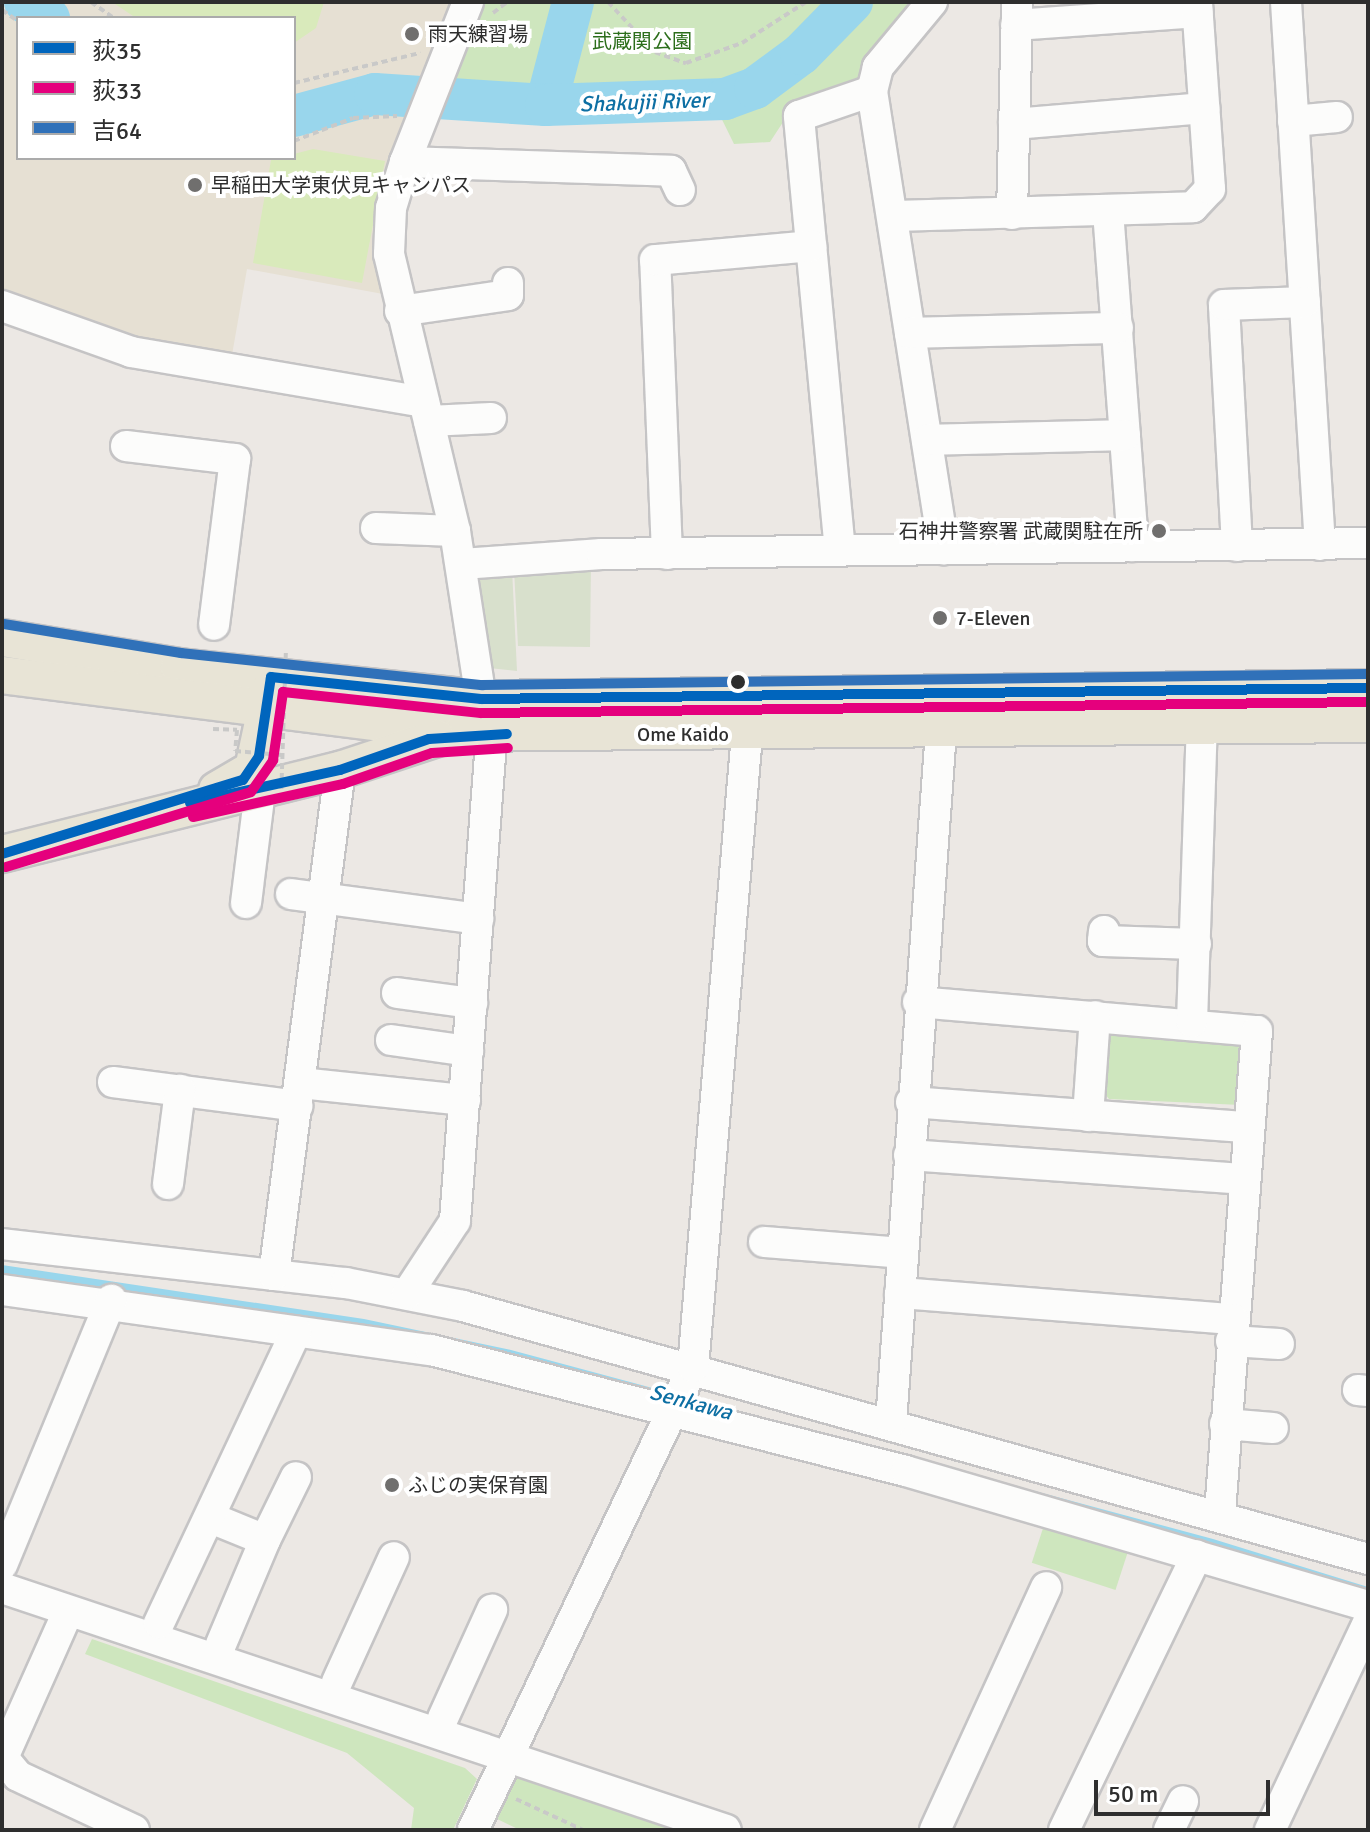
<!DOCTYPE html>
<meta charset="utf-8">
<style>
body{margin:0}
#map{position:relative;width:1370px;height:1832px;overflow:hidden;background:#ece8e4;font-family:Signika,"Noto Sans JP",sans-serif}
div>[style]{position:absolute}
.education>*{inset:0;background:#e6e0d3}
.green>*{inset:0;background:#cee6be;transform-origin:0 0}
.cemetery>*{inset:0;background:#d8e0cc}
.pitch>*{inset:0;background:#d9eabb}
.water>*{inset:0;background:#99d6ec}
.river>*{height:42px;margin:-21px;padding:0 21px;transform-origin:21px;border-radius:21px;background:#99d6ec}
.path>*{height:4px;margin-top:-2px;transform-origin:0;background:repeating-linear-gradient(90deg,#c9c9c8 0 6px,transparent 0 10px)}
.roads{filter:drop-shadow(2px 0 #c5c4c5) drop-shadow(-2px 0 #c5c4c5) drop-shadow(0 2px #c5c4c5) drop-shadow(0 -2px #c5c4c5)}
.minor>*{height:30px;margin:-15px;padding:0 15px;transform-origin:15px;border-radius:15px;background:#fcfcfb}
.major>*{height:36px;margin:-18px;padding:0 18px;transform-origin:18px;border-radius:18px;background:#e8e4d6}
.path-bridge>*{height:4px;margin-top:-2px;transform-origin:0;background:repeating-linear-gradient(90deg,#c9c9c8 0 6px,transparent 0 10px)}
.bus-1>*{height:10px;margin:-5px;padding:0 5px;transform-origin:5px;border-radius:5px;background:#0065bd}
.bus-2>*{height:10px;margin:-5px;padding:0 5px;transform-origin:5px;border-radius:5px;background:#e5007d}
.bus-3>*{height:10px;margin:-5px;padding:0 5px;transform-origin:5px;border-radius:5px;background:#3071b9}
.dots>*{width:22px;height:22px;translate:-50% -50%;box-sizing:border-box;border:4px solid #fff;border-radius:50%}
span{translate:-50% -50%;white-space:nowrap;text-align:center;line-height:1.15;-webkit-text-stroke:8px #fff;paint-order:stroke}
.poi-label{font-size:20px;color:#2e2e2e}
.left{translate:0 -50%;text-align:left}
.right{translate:-100% -50%;text-align:right}
.park-label{font-size:20px;color:#2c6e1b}
.street-label{font-size:20px;color:#2e2e2e}
.water-label{font-size:22px;color:#0d6fa3;font-style:italic}
.frame{position:absolute;inset:0;border:4px solid #2e2e2e;pointer-events:none}
.legend{position:absolute;left:16px;top:16px;width:280px;height:144px;box-sizing:border-box;background:#fff;border:2px solid #ababab;margin:0;padding:10px 14px;list-style:none;font-size:24px;color:#2e2e2e}
.legend li{display:flex;align-items:center;gap:16px;height:40px}
.legend b{width:40px;border:2px solid #ababab}
.scale{position:absolute;left:1094px;top:1780px;width:176px;height:36px;box-sizing:border-box;border:4px solid #2e2e2e;border-top:0;padding-left:10px;font-size:24px;line-height:28px;white-space:nowrap;color:#2e2e2e;-webkit-text-stroke:6px #fff;paint-order:stroke}
</style>
<div id="map">
<div class="education">
<div style="clip-path:polygon(evenodd,2px 2px,457px 2px,380px 212px,377px 270px,383px 294px,247px 269px,232px 355px,135px 342px,2px 296px,2px 2px,18px 18px,294px 18px,294px 158px,18px 158px,18px 18px)"></div>
</div>
<div class="green">
<div style="clip-path:polygon(452px 2px,914px 2px,861px 83px,789px 113px,770px 142px,734px 144px,708px 91px,453px 90px)"></div>
<div style="clip-path:polygon(1104px 1033px,1246px 1043px,1241px 1105px,1109px 1099px,1101px 1089px)"></div>
<div style="left:1046px;top:1519px;width:88px;height:46px;rotate:18deg"></div>
<div style="clip-path:polygon(92px 1639px,465px 1768px,477px 1779px,453px 1830px,411px 1830px,414px 1808px,347px 1753px,85px 1654px)"></div>
<div style="clip-path:polygon(511px 1771px,686px 1830px,520px 1830px,493px 1817px)"></div>
</div>
<div class="cemetery">
<div style="clip-path:polygon(591px 563px,590px 647px,518px 646px,514px 569px)"></div>
<div style="clip-path:polygon(512px 569px,517px 671px,489px 668px,475px 576px)"></div>
</div>
<div class="pitch">
<div style="clip-path:polygon(112px 2px,324px 2px,316px 28px,294px 43px,294px 18px,136px 18px)"></div>
<div style="clip-path:polygon(313px 149px,385px 161px,362px 283px,253px 263px,271px 160px)"></div>
</div>
<div class="water">
<div style="clip-path:polygon(2px 1265px,364px 1319px,511px 1350px,1213px 1539px,1368px 1587px,1368px 1596px,206px 1304px,2px 1274px)"></div>
</div>
<div class="river">
<div style="left:25px;top:2px;width:29px;rotate:34deg"></div>
<div style="left:546px;top:105px;width:106px;rotate:-75.3deg"></div>
<div style="left:294px;top:116px;width:84px;rotate:-15.2deg"></div>
<div style="left:375px;top:94px;width:171px;rotate:3.7deg"></div>
<div style="left:546px;top:105px;width:179px;rotate:-1.9deg"></div>
<div style="left:725px;top:99px;width:32px;rotate:-20deg"></div>
<div style="left:755px;top:88px;width:57px;rotate:-36.5deg"></div>
<div style="left:801px;top:54px;width:73px;rotate:-45.6deg"></div>
</div>
<div class="path">
<div style="left:91px;top:2px;width:28px;rotate:35deg"></div>
<div style="left:608px;top:2px;width:69px;rotate:46.8deg"></div>
<div style="left:655px;top:52px;width:33px;rotate:20deg"></div>
<div style="left:686px;top:63px;width:59px;rotate:-19.7deg"></div>
<div style="left:742px;top:43px;width:76px;rotate:-32.6deg"></div>
<div style="left:2px;top:10px;width:19px;rotate:35deg"></div>
<div style="left:493px;top:13px;width:18px;rotate:-38deg"></div>
<div style="left:294px;top:83px;width:130px;rotate:-13.4deg"></div>
<div style="left:294px;top:141px;width:63px;rotate:-21.3deg"></div>
<div style="left:353px;top:118px;width:44px;rotate:-2.6deg"></div>
<div style="left:516px;top:1799px;width:74px;rotate:24.8deg"></div>
</div>
<div class="roads">
<div class="minor">
<div style="left:468px;top:2px;width:172px;rotate:111.5deg"></div>
<div style="left:405px;top:162px;width:48px;rotate:106.9deg"></div>
<div style="left:391px;top:208px;width:46px;rotate:92.5deg"></div>
<div style="left:389px;top:254px;width:285px;rotate:76.6deg"></div>
<div style="left:455px;top:531px;width:170px;rotate:81.2deg"></div>
<div style="left:932px;top:2px;width:85px;rotate:129.7deg"></div>
<div style="left:878px;top:67px;width:25px;rotate:104deg"></div>
<div style="left:872px;top:91px;width:464px;rotate:81.1deg"></div>
<div style="left:1286px;top:2px;width:544px;rotate:86.42deg"></div>
<div style="left:1016px;top:25px;width:182px;rotate:-4.1deg"></div>
<div style="left:1293px;top:121px;width:44px;rotate:-5.2deg"></div>
<div style="left:1014px;top:124px;width:191px;rotate:-4.8deg"></div>
<div style="left:405px;top:162px;width:266px;rotate:1.9deg"></div>
<div style="left:671px;top:171px;width:21px;rotate:65deg"></div>
<div style="left:1108px;top:211px;width:336px;rotate:85.7deg"></div>
<div style="left:1012px;top:214px;width:212px;rotate:-88.6deg"></div>
<div style="left:895px;top:216px;width:298px;rotate:-1.7deg"></div>
<div style="left:1193px;top:207px;width:25px;rotate:-47deg"></div>
<div style="left:1210px;top:189px;width:187px;rotate:-94deg"></div>
<div style="left:2px;top:306px;width:137px;rotate:19.6deg"></div>
<div style="left:131px;top:352px;width:297px;rotate:9.7deg"></div>
<div style="left:400px;top:311px;width:109px;rotate:-8.4deg"></div>
<div style="left:508px;top:295px;width:12px;rotate:-90deg"></div>
<div style="left:910px;top:333px;width:208px;rotate:-1.4deg"></div>
<div style="left:429px;top:421px;width:62px;rotate:-2.8deg"></div>
<div style="left:927px;top:440px;width:198px;rotate:-1.4deg"></div>
<div style="left:126px;top:446px;width:110px;rotate:6.8deg"></div>
<div style="left:235px;top:459px;width:167px;rotate:97.2deg"></div>
<div style="left:376px;top:528px;width:79px;rotate:2.2deg"></div>
<div style="left:1237px;top:546px;width:241px;rotate:-93.1deg"></div>
<div style="left:1224px;top:305px;width:81px;rotate:-2.1deg"></div>
<div style="left:840px;top:551px;width:437px;rotate:-95.4deg"></div>
<div style="left:799px;top:116px;width:77px;rotate:-18.9deg"></div>
<div style="left:667px;top:554px;width:294px;rotate:-92.3deg"></div>
<div style="left:655px;top:260px;width:157px;rotate:-5.1deg"></div>
<div style="left:462px;top:564px;width:140px;rotate:-4.1deg"></div>
<div style="left:602px;top:554px;width:766px;rotate:-0.82deg"></div>
<div style="left:291px;top:894px;width:189px;rotate:7.6deg"></div>
<div style="left:246px;top:903px;width:113px;rotate:-82.9deg"></div>
<div style="left:1104px;top:931px;width:10px;rotate:96deg"></div>
<div style="left:1103px;top:941px;width:93px;rotate:1.8deg"></div>
<div style="left:397px;top:993px;width:76px;rotate:7.6deg"></div>
<div style="left:918px;top:1002px;width:340px;rotate:4.9deg"></div>
<div style="left:1257px;top:1031px;width:484px;rotate:94.4deg"></div>
<div style="left:1192px;top:1022px;width:296px;rotate:-88.1deg"></div>
<div style="left:391px;top:1040px;width:78px;rotate:8.1deg"></div>
<div style="left:113px;top:1082px;width:186px;rotate:7.4deg"></div>
<div style="left:300px;top:1083px;width:166px;rotate:5.9deg"></div>
<div style="left:911px;top:1102px;width:337px;rotate:4.3deg"></div>
<div style="left:1088px;top:1116px;width:100px;rotate:-86deg"></div>
<div style="left:909px;top:1155px;width:334px;rotate:4.1deg"></div>
<div style="left:168px;top:1184px;width:95px;rotate:-82.7deg"></div>
<div style="left:764px;top:1242px;width:139px;rotate:4.5deg"></div>
<div style="left:2px;top:1244px;width:346px;rotate:6.5deg"></div>
<div style="left:346px;top:1283px;width:119px;rotate:11.1deg"></div>
<div style="left:463px;top:1306px;width:940px;rotate:15.62deg"></div>
<div style="left:274px;top:1275px;width:509px;rotate:-82.55deg"></div>
<div style="left:2px;top:1290px;width:433px;rotate:8deg"></div>
<div style="left:431px;top:1350px;width:490px;rotate:14.3deg"></div>
<div style="left:906px;top:1471px;width:481px;rotate:16.3deg"></div>
<div style="left:900px;top:1293px;width:334px;rotate:4.5deg"></div>
<div style="left:407px;top:1294px;width:87px;rotate:-56.7deg"></div>
<div style="left:455px;top:1221px;width:488px;rotate:-85.7deg"></div>
<div style="left:1231px;top:1341px;width:48px;rotate:3.6deg"></div>
<div style="left:1358px;top:1390px;width:10px;rotate:6deg"></div>
<div style="left:891px;top:1422px;width:693px;rotate:-85.86deg"></div>
<div style="left:1225px;top:1424px;width:48px;rotate:4.8deg"></div>
<div style="left:211px;top:1518px;width:58px;rotate:22.2deg"></div>
<div style="left:265px;top:1540px;width:113px;rotate:112.9deg"></div>
<div style="left:265px;top:1540px;width:70px;rotate:-63.8deg"></div>
<div style="left:2px;top:1565px;width:287px;rotate:-67.6deg"></div>
<div style="left:2px;top:1588px;width:763px;rotate:18.48deg"></div>
<div style="left:63px;top:1623px;width:148px;rotate:114deg"></div>
<div style="left:3px;top:1758px;width:23px;rotate:50deg"></div>
<div style="left:18px;top:1776px;width:128px;rotate:25deg"></div>
<div style="left:159px;top:1623px;width:322px;rotate:-64.8deg"></div>
<div style="left:337px;top:1682px;width:137px;rotate:-65.5deg"></div>
<div style="left:443px;top:1718px;width:119px;rotate:-65.6deg"></div>
<div style="left:473px;top:1830px;width:513px;rotate:-64.58deg"></div>
<div style="left:693px;top:1367px;width:635px;rotate:-85.12deg"></div>
<div style="left:935px;top:1830px;width:267px;rotate:-65.4deg"></div>
<div style="left:1064px;top:1830px;width:305px;rotate:-64.2deg"></div>
<div style="left:1169px;top:1830px;width:32px;rotate:-64deg"></div>
<div style="left:1270px;top:1830px;width:229px;rotate:-64.7deg"></div>
</div>
<div class="major">
<div style="left:2px;top:638px;width:179px;rotate:9.3deg"></div>
<div style="left:179px;top:667px;width:304px;rotate:6deg"></div>
<div style="left:481px;top:699px;width:887px;rotate:-0.71deg"></div>
<div style="left:2px;top:675px;width:463px;rotate:7.2deg"></div>
<div style="left:461px;top:733px;width:907px;rotate:-0.57deg"></div>
<div style="left:217px;top:790px;width:42px;rotate:-30.3deg"></div>
<div style="left:253px;top:769px;width:81px;rotate:-77.9deg"></div>
<div style="left:2px;top:854px;width:348px;rotate:-14deg"></div>
<div style="left:340px;top:770px;width:102px;rotate:-18.3deg"></div>
</div>
</div>
<div class="path-bridge">
<div style="left:213px;top:729px;width:24px;rotate:2deg"></div>
<div style="left:237px;top:730px;width:21px;rotate:95deg"></div>
<div style="left:235px;top:751px;width:47px;rotate:4.9deg"></div>
<div style="left:281px;top:799px;width:149px;rotate:-88.1deg"></div>
</div>
<div class="bus-1">
<div style="left:190px;top:803px;width:154px;rotate:-12.4deg"></div>
<div style="left:340px;top:770px;width:94px;rotate:-19.2deg"></div>
<div style="left:429px;top:739px;width:78px;rotate:-3.7deg"></div>
<div style="left:2px;top:854px;width:252px;rotate:-17.1deg"></div>
<div style="left:243px;top:780px;width:29px;rotate:-56deg"></div>
<div style="left:259px;top:756px;width:80px;rotate:-81.4deg"></div>
<div style="left:271px;top:677px;width:211px;rotate:6deg"></div>
<div style="left:481px;top:699px;width:887px;rotate:-0.71deg"></div>
</div>
<div class="bus-2">
<div style="left:193px;top:817px;width:154px;rotate:-12.4deg"></div>
<div style="left:343px;top:784px;width:94px;rotate:-19.2deg"></div>
<div style="left:432px;top:753px;width:76px;rotate:-3.8deg"></div>
<div style="left:6px;top:867px;width:256px;rotate:-17deg"></div>
<div style="left:251px;top:792px;width:39px;rotate:-55deg"></div>
<div style="left:273px;top:760px;width:69px;rotate:-81.6deg"></div>
<div style="left:283px;top:692px;width:199px;rotate:6.1deg"></div>
<div style="left:481px;top:713px;width:887px;rotate:-0.71deg"></div>
</div>
<div class="bus-3">
<div style="left:4px;top:624px;width:179px;rotate:9.3deg"></div>
<div style="left:181px;top:653px;width:303px;rotate:6.1deg"></div>
<div style="left:482px;top:685px;width:886px;rotate:-0.71deg"></div>
</div>
<div class="dots">
<div style="left:412px;top:34px;background:#706f6e"></div>
<div style="left:195px;top:185px;background:#706f6e"></div>
<div style="left:1159px;top:531px;background:#706f6e"></div>
<div style="left:940px;top:618px;background:#706f6e"></div>
<div style="left:738px;top:682px;background:#2e2e2e"></div>
<div style="left:392px;top:1485px;background:#706f6e"></div>
</div>
<div class="poi-label">
<span class="left" style="left:428px;top:34px">雨天練習場</span>
<span class="left" style="left:211px;top:185px">早稲田大学東伏見キャンパス</span>
<span class="right" style="left:1143px;top:531px">石神井警察署 武蔵関駐在所</span>
<span class="left" style="left:956px;top:618px">7-Eleven</span>
<span class="left" style="left:408px;top:1485px">ふじの実保育園</span>
</div>
<div class="park-label">
<span style="left:642px;top:41px">武蔵関公園</span>
</div>
<div class="street-label">
<span style="left:683px;top:734px">Ome Kaido</span>
</div>
<div class="water-label">
<span style="left:644px;top:102px;rotate:-2deg">Shakujii River</span>
<span style="left:691px;top:1402px;rotate:15deg">Senkawa</span>
</div>
<div class="frame"></div>
<ul class="legend">
<li><b style="height:10px;background:#0065bd"></b>荻35</li>
<li><b style="height:10px;background:#e5007d"></b>荻33</li>
<li><b style="height:10px;background:#3071b9"></b>吉64</li>
</ul>
<div class="scale">50 m</div>
</div>
